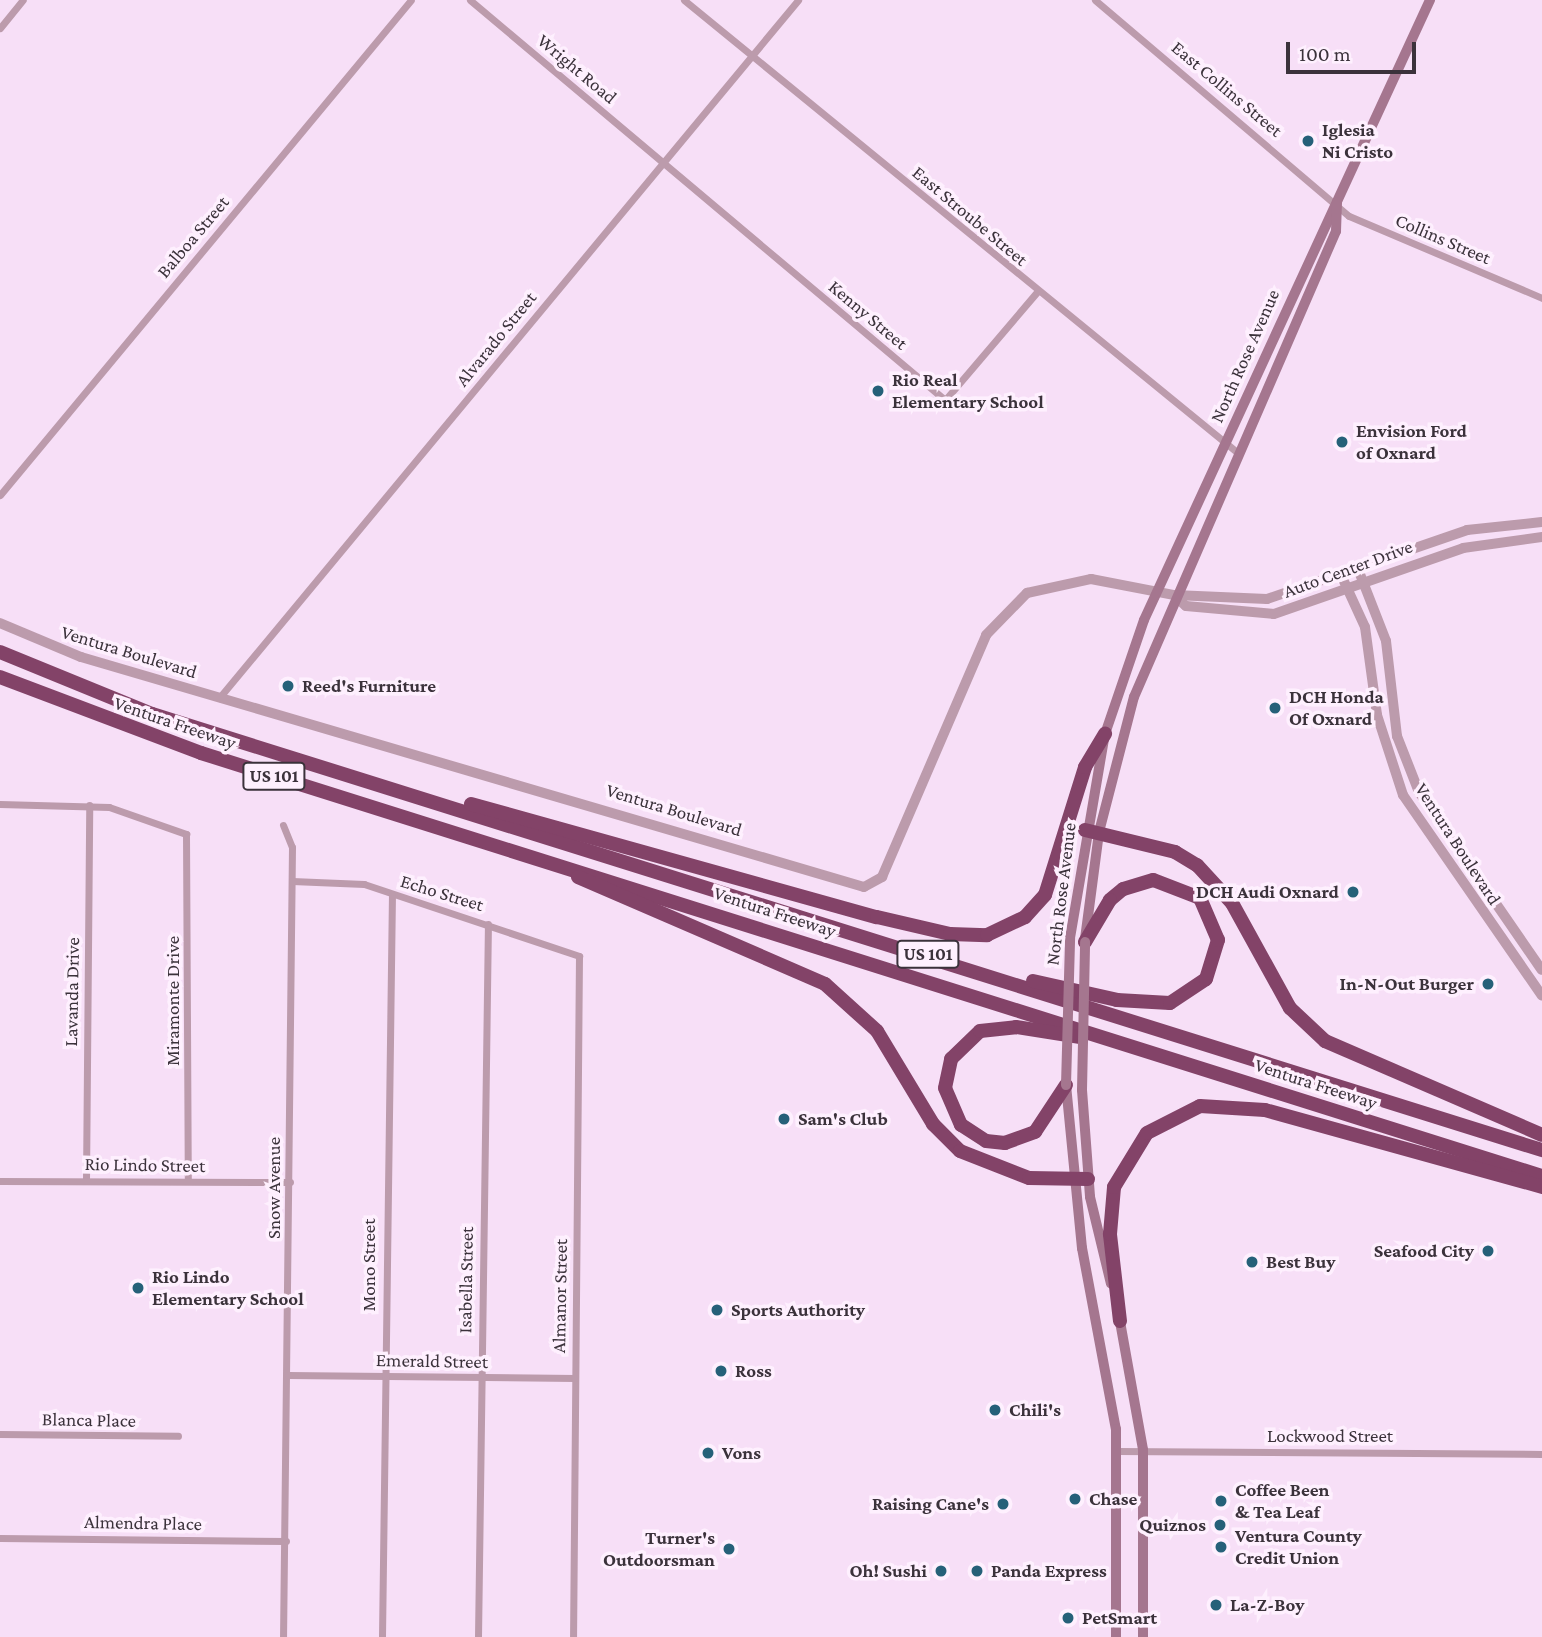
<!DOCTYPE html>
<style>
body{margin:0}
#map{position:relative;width:1542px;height:1637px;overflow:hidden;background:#f7dff7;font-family:"Crimson Pro",serif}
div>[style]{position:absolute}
.minor>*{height:7px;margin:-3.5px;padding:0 3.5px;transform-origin:3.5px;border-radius:3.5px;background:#bc9bac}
.tertiary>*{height:10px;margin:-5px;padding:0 5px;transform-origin:5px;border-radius:5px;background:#bc9bac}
.secondary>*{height:10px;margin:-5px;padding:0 5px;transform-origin:5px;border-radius:5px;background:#a5768f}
.motorway>*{height:14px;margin:-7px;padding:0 7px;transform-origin:7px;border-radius:7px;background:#834368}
.secondary-bridge>*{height:10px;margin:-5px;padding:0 5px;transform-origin:5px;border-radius:5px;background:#a5768f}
.dots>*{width:19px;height:19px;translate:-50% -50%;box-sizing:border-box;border:4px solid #fef0fe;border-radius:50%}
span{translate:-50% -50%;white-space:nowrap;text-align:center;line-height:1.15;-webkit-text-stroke:7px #fef0fe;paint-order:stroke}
.shield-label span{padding:2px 5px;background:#fef0fe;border:2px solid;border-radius:5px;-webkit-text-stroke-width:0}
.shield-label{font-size:18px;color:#3b323b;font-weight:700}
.street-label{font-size:19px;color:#3b323b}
.poi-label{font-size:19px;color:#3b323b;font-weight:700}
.left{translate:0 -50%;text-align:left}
.right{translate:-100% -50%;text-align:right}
.scale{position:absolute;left:1286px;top:42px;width:130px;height:32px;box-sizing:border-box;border:4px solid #3b323b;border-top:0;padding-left:9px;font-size:21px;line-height:24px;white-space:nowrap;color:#3b323b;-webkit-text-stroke:5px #fef0fe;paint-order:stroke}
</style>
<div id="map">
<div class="minor">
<div style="left:470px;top:0;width:621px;rotate:40.1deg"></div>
<div style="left:945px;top:400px;width:142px;rotate:-49.6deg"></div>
<div style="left:684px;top:0;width:716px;rotate:39.27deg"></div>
<div style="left:1095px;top:0;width:333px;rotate:40.4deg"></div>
<div style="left:1349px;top:216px;width:210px;rotate:23deg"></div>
<div style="left:0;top:28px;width:36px;rotate:-51deg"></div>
<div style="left:0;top:495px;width:643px;rotate:-50.3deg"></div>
<div style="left:219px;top:698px;width:907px;rotate:-50.32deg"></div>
<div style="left:0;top:804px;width:109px;rotate:1.6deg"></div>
<div style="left:109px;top:807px;width:82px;rotate:19.3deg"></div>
<div style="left:186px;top:834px;width:347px;rotate:89.7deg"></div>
<div style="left:283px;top:825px;width:24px;rotate:68deg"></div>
<div style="left:292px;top:847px;width:790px;rotate:90.65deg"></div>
<div style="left:292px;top:881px;width:72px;rotate:2.4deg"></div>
<div style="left:364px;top:884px;width:227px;rotate:18.5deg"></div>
<div style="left:579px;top:956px;width:681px;rotate:90.5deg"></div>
<div style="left:86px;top:1180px;width:375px;rotate:-89.5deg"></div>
<div style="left:0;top:1181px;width:290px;rotate:0.2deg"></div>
<div style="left:288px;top:1375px;width:287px;rotate:0.6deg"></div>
<div style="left:0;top:1434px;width:178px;rotate:0.6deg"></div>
<div style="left:1117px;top:1451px;width:425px;rotate:0.4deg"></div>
<div style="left:0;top:1538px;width:286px;rotate:0.6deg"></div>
<div style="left:382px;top:1637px;width:743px;rotate:-89.23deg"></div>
<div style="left:478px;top:1637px;width:713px;rotate:-89.2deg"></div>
</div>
<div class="tertiary">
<div style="left:1358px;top:569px;width:77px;rotate:68.7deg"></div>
<div style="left:1386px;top:641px;width:96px;rotate:83.4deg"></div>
<div style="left:1397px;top:736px;width:60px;rotate:68.6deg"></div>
<div style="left:1419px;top:792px;width:216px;rotate:55.4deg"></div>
<div style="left:1342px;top:577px;width:55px;rotate:65.3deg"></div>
<div style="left:1365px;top:627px;width:89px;rotate:82.2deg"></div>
<div style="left:1377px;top:715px;width:84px;rotate:72deg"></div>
<div style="left:1403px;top:795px;width:244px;rotate:55.3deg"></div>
<div style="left:1174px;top:595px;width:16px;rotate:43deg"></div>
<div style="left:1186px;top:606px;width:88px;rotate:5.2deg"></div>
<div style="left:1274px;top:614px;width:200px;rotate:-19.2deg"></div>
<div style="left:1463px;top:548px;width:80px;rotate:-7.9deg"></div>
<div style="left:0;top:623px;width:88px;rotate:22.8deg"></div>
<div style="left:81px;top:657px;width:816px;rotate:16.37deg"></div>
<div style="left:864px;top:887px;width:21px;rotate:-29deg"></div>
<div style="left:882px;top:877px;width:263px;rotate:-66.7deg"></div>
<div style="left:986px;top:635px;width:59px;rotate:-45.7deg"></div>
<div style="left:1027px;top:593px;width:66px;rotate:-12.3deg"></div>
<div style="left:1091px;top:579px;width:85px;rotate:10.9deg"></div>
<div style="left:1174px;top:595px;width:93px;rotate:2.5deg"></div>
<div style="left:1267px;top:599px;width:212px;rotate:-19deg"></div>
<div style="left:1467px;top:530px;width:75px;rotate:-6.1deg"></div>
</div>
<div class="secondary">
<div style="left:1070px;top:938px;width:207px;rotate:-80.3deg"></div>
<div style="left:1105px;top:734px;width:120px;rotate:-71.1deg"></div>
<div style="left:1144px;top:620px;width:683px;rotate:-65.24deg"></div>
<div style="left:1085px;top:939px;width:108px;rotate:-82.5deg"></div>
<div style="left:1099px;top:832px;width:139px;rotate:-75.5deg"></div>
<div style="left:1134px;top:697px;width:508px;rotate:-66.56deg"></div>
<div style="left:1336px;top:231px;width:29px;rotate:-88deg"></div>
<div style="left:1066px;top:1085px;width:164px;rotate:84.4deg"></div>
<div style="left:1082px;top:1248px;width:184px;rotate:79.4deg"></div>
<div style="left:1116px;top:1429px;width:208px;rotate:90deg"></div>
<div style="left:1082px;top:1090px;width:107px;rotate:85.7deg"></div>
<div style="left:1090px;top:1197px;width:89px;rotate:76.4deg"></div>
<div style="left:1119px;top:1316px;width:136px;rotate:79.8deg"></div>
<div style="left:1143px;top:1450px;width:187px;rotate:90deg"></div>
</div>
<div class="motorway">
<div style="left:0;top:652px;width:164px;rotate:22.2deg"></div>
<div style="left:152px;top:714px;width:1457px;rotate:17.42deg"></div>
<div style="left:0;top:677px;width:215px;rotate:20.7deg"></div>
<div style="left:201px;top:753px;width:1406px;rotate:17.51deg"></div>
<div style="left:471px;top:804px;width:421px;rotate:15.6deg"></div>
<div style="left:877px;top:917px;width:75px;rotate:13.1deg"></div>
<div style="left:950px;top:934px;width:37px;rotate:2deg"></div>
<div style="left:987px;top:935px;width:42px;rotate:-25.3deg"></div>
<div style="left:1025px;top:917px;width:30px;rotate:-48deg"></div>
<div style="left:1045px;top:895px;width:134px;rotate:-72.6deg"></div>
<div style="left:1085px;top:767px;width:39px;rotate:-59deg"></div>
<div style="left:1085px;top:830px;width:93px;rotate:13.7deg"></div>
<div style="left:1175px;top:852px;width:26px;rotate:31deg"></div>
<div style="left:1197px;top:865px;width:52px;rotate:47.4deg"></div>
<div style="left:1232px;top:903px;width:120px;rotate:61.1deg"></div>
<div style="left:1290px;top:1008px;width:48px;rotate:43.3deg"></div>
<div style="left:1325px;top:1041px;width:236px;rotate:23.4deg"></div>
<div style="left:578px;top:877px;width:269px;rotate:23.4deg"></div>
<div style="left:825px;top:984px;width:70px;rotate:42.1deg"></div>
<div style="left:877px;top:1031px;width:109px;rotate:58.9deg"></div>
<div style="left:933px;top:1124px;width:38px;rotate:45deg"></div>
<div style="left:960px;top:1151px;width:74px;rotate:21.4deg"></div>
<div style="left:1029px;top:1178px;width:59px;rotate:1deg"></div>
<div style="left:1033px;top:981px;width:86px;rotate:12.7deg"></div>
<div style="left:1117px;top:1000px;width:53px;rotate:3.2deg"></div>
<div style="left:1170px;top:1003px;width:43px;rotate:-33.7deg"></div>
<div style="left:1206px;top:979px;width:41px;rotate:-72.9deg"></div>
<div style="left:1218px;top:940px;width:46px;rotate:-113.2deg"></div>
<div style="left:1200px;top:898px;width:50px;rotate:-159deg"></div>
<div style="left:1153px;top:880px;width:31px;rotate:163deg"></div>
<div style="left:1123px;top:889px;width:17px;rotate:140deg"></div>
<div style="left:1110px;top:900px;width:49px;rotate:120.8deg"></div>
<div style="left:1066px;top:1085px;width:56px;rotate:123.4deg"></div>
<div style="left:1035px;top:1132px;width:32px;rotate:160deg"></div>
<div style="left:1005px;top:1143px;width:19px;rotate:-174deg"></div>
<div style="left:986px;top:1141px;width:30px;rotate:-147deg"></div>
<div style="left:961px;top:1125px;width:40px;rotate:-113.4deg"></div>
<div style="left:945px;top:1088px;width:30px;rotate:-78deg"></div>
<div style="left:951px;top:1059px;width:40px;rotate:-44deg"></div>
<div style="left:980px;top:1031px;width:36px;rotate:-6deg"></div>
<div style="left:1016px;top:1027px;width:65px;rotate:8.9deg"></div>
<div style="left:1120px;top:1321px;width:88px;rotate:-96.6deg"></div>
<div style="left:1110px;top:1234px;width:47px;rotate:-85.1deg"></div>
<div style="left:1114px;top:1187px;width:63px;rotate:-58.6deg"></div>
<div style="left:1147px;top:1133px;width:59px;rotate:-27deg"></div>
<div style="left:1200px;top:1106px;width:65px;rotate:3.5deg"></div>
<div style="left:1265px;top:1110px;width:288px;rotate:15.5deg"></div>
</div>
<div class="secondary-bridge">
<div style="left:1066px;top:1085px;width:147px;rotate:-88.4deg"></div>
<div style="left:1082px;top:1090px;width:148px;rotate:-88.8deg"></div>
</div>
<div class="dots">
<div style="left:1308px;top:141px;background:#266179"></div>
<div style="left:878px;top:391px;background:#266179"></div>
<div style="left:1342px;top:442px;background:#266179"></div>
<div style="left:288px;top:686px;background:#266179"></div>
<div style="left:1275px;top:708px;background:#266179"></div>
<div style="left:1353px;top:892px;background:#266179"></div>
<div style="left:1488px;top:984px;background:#266179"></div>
<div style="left:784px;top:1119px;background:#266179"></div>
<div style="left:1488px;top:1251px;background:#266179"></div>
<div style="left:1252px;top:1262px;background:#266179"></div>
<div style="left:138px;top:1288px;background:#266179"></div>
<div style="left:717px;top:1310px;background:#266179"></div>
<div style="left:721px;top:1371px;background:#266179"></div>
<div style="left:995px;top:1410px;background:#266179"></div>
<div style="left:708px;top:1453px;background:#266179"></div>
<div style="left:1075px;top:1499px;background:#266179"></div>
<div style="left:1221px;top:1501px;background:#266179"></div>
<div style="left:1003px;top:1504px;background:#266179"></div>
<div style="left:1220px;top:1525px;background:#266179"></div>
<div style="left:1221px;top:1547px;background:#266179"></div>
<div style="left:729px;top:1549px;background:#266179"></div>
<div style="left:941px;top:1571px;background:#266179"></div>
<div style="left:977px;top:1571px;background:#266179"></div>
<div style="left:1216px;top:1605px;background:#266179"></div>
<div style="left:1068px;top:1618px;background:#266179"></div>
</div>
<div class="shield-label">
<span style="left:274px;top:776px">US 101</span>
<span style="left:928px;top:954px">US 101</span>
</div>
<div class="street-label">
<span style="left:577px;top:69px;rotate:40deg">Wright Road</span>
<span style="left:1227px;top:89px;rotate:40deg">East Collins Street</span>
<span style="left:970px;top:216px;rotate:40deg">East Stroube Street</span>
<span style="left:193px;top:237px;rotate:-50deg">Balboa Street</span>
<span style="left:1443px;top:239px;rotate:23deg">Collins Street</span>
<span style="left:868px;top:315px;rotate:40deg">Kenny Street</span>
<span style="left:496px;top:339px;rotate:-51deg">Alvarado Street</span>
<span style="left:1245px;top:356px;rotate:-66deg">North Rose Avenue</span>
<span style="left:1348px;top:569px;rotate:-20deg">Auto Center Drive</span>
<span style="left:129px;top:652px;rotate:17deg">Ventura Boulevard</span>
<span style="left:175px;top:723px;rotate:19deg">Ventura Freeway</span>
<span style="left:674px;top:810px;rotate:17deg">Ventura Boulevard</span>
<span style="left:1458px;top:844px;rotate:57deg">Ventura Boulevard</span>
<span style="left:442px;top:893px;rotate:17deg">Echo Street</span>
<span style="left:1061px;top:894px;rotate:-83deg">North Rose Avenue</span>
<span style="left:775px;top:912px;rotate:18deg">Ventura Freeway</span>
<span style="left:72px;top:992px;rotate:-89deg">Lavanda Drive</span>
<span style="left:173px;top:1001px;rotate:-90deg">Miramonte Drive</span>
<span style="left:1316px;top:1084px;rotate:18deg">Ventura Freeway</span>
<span style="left:145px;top:1165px;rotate:1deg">Rio Lindo Street</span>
<span style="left:274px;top:1188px;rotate:-90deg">Snow Avenue</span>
<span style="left:369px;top:1265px;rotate:-90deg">Mono Street</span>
<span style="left:466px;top:1280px;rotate:-89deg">Isabella Street</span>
<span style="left:560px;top:1296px;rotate:-89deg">Almanor Street</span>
<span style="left:432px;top:1361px;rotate:1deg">Emerald Street</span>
<span style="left:89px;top:1420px;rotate:1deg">Blanca Place</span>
<span style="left:1330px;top:1436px">Lockwood Street</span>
<span style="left:143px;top:1523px;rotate:1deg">Almendra Place</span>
</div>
<div class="poi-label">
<span class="left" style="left:1322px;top:141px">Iglesia<br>Ni Cristo</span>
<span class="left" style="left:892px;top:391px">Rio Real<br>Elementary School</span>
<span class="left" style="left:1356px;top:442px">Envision Ford<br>of Oxnard</span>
<span class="left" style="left:302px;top:686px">Reed's Furniture</span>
<span class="left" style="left:1289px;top:708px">DCH Honda<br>Of Oxnard</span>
<span class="right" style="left:1339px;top:892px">DCH Audi Oxnard</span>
<span class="right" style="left:1474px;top:984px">In-N-Out Burger</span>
<span class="left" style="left:798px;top:1119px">Sam's Club</span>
<span class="right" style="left:1474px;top:1251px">Seafood City</span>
<span class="left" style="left:1266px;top:1262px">Best Buy</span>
<span class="left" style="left:152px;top:1288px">Rio Lindo<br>Elementary School</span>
<span class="left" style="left:731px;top:1310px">Sports Authority</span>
<span class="left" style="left:735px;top:1371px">Ross</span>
<span class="left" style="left:1009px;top:1410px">Chili's</span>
<span class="left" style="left:722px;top:1453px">Vons</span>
<span class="left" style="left:1235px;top:1501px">Coffee Been<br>&amp; Tea Leaf</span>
<span class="left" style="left:1089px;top:1499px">Chase</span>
<span class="right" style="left:989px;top:1504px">Raising Cane's</span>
<span class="right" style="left:1206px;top:1525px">Quiznos</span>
<span class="left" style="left:1235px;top:1547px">Ventura County<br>Credit Union</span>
<span class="right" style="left:715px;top:1549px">Turner's<br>Outdoorsman</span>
<span class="right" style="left:927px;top:1571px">Oh! Sushi</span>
<span class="left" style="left:991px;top:1571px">Panda Express</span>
<span class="left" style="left:1230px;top:1605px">La-Z-Boy</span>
<span class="left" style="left:1082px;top:1618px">PetSmart</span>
</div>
<div class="scale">100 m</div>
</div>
